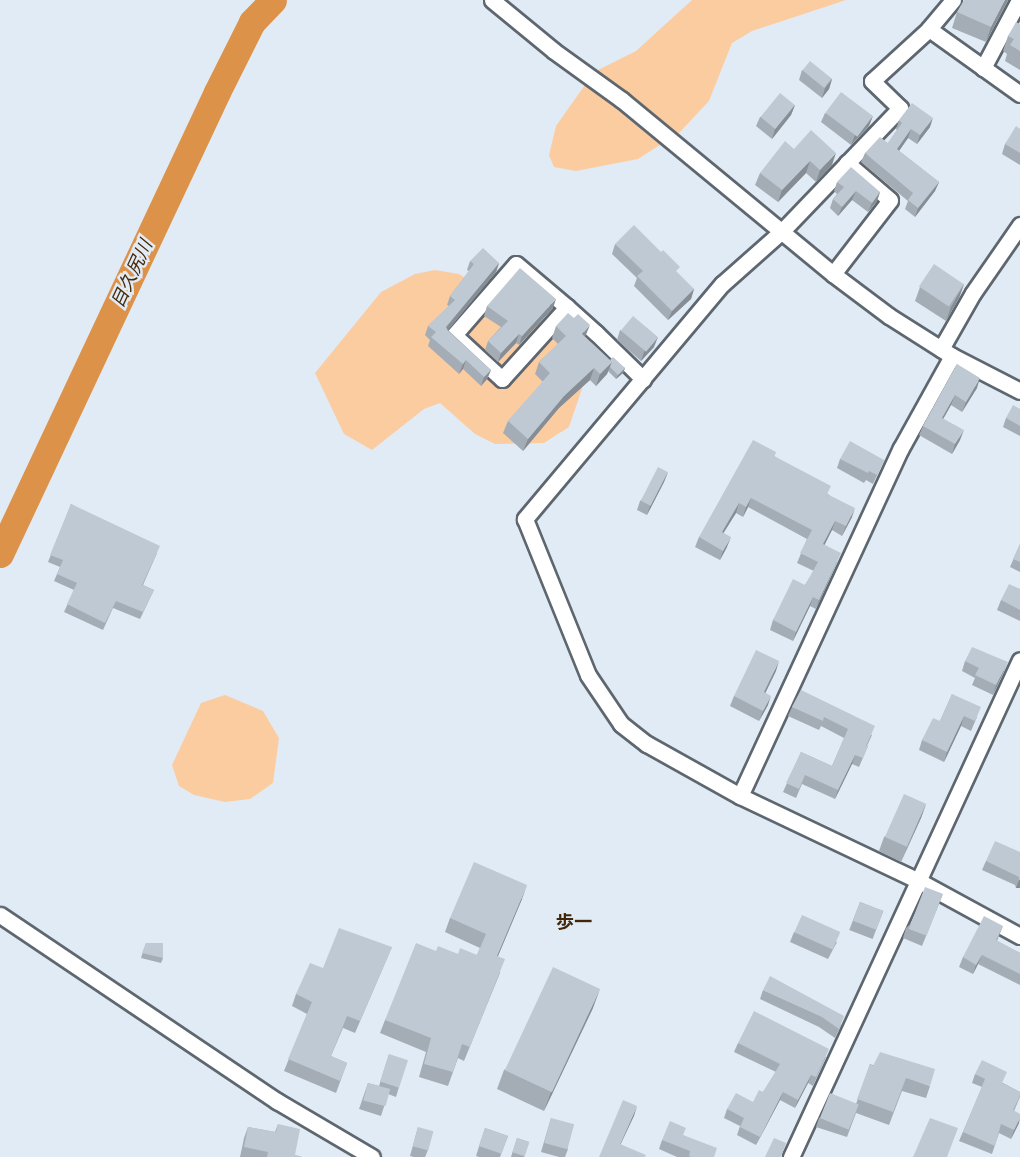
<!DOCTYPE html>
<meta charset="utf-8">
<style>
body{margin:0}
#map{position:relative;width:1020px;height:1157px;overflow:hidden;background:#e1ebf5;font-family:Montserrat,"Noto Sans JP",sans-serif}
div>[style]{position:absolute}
.green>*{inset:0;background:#fccca1}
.river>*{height:27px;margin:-13.5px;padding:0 13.5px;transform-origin:13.5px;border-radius:13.5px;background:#dc9249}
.roads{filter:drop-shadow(2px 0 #5e676f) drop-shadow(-2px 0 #5e676f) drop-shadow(0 2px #5e676f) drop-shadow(0 -2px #5e676f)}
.minor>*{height:15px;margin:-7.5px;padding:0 7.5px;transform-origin:7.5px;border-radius:7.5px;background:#fff}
.wall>*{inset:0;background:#a4adb5;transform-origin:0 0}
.shaded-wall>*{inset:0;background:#868d94}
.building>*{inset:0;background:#bfc9d3;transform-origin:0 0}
span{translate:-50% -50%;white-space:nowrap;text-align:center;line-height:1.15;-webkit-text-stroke:5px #e1ebf5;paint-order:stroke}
.water-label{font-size:18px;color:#472a0a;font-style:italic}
.neighbourhood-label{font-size:18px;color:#422608;font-weight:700}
</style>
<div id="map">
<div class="green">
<div style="clip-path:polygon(692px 0,846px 0,752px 31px,732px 43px,709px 101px,680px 132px,638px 159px,576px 171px,554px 167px,549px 155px,556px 126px,594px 72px,636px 51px)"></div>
<div style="clip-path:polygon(435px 270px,459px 274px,562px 340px,588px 371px,569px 427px,544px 443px,495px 444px,475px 434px,440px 403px,424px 409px,372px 450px,344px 434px,315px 373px,381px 292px,415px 274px)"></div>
<div style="clip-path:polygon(225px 695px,263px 711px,279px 738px,273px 783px,250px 799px,225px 802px,194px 795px,179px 786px,172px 765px,201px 703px)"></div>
</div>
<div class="river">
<div style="left:0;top:554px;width:510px;rotate:-64.84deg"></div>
<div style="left:217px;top:92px;width:78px;rotate:-63.4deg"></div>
<div style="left:252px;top:22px;width:30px;rotate:-46deg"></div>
</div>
<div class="roads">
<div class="minor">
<div style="left:492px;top:0;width:80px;rotate:39.4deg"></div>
<div style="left:554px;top:51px;width:84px;rotate:35.8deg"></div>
<div style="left:622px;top:100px;width:273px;rotate:39.5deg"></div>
<div style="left:833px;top:274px;width:70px;rotate:36.9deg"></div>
<div style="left:889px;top:316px;width:75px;rotate:32.4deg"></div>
<div style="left:952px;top:356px;width:76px;rotate:27.2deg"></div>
<div style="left:953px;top:0;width:38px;rotate:130deg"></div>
<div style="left:929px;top:29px;width:77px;rotate:137.6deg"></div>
<div style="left:872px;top:81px;width:39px;rotate:44deg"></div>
<div style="left:900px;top:108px;width:170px;rotate:133.8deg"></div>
<div style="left:782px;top:231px;width:80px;rotate:138.5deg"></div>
<div style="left:722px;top:284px;width:307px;rotate:130deg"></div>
<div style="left:525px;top:519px;width:168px;rotate:68deg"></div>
<div style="left:588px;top:675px;width:59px;rotate:56deg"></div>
<div style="left:621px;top:724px;width:33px;rotate:38deg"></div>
<div style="left:647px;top:744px;width:107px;rotate:29.2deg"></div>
<div style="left:740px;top:796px;width:198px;rotate:25.4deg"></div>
<div style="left:919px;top:881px;width:115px;rotate:28.6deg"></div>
<div style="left:929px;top:29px;width:112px;rotate:35.5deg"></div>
<div style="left:983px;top:68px;width:77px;rotate:-62.1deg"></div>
<div style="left:833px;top:274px;width:93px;rotate:-52.4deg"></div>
<div style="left:890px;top:200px;width:57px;rotate:-139.3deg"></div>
<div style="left:567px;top:307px;width:97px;rotate:132.1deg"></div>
<div style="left:502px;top:379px;width:65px;rotate:-137.5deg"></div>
<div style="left:454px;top:335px;width:94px;rotate:-48.9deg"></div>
<div style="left:516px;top:264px;width:67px;rotate:40.1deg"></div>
<div style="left:567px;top:307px;width:39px;rotate:42deg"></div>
<div style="left:596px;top:333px;width:66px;rotate:44.4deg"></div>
<div style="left:941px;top:349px;width:64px;rotate:-60.3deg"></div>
<div style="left:973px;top:293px;width:83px;rotate:-55.3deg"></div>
<div style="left:740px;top:796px;width:383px;rotate:-65.2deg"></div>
<div style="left:901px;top:448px;width:105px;rotate:-61deg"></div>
<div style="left:0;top:915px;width:334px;rotate:33.9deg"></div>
<div style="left:277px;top:1101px;width:110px;rotate:30.5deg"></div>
<div style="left:791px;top:1157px;width:547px;rotate:-65.26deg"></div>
</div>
</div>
<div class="wall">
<div style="clip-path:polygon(1008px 0,986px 42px,952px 28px,957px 12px)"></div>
<div style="clip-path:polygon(1020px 24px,1020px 70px,1005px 61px,1007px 54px,1003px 51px,1008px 36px)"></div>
<div style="clip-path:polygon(802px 70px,832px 79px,829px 89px,822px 98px,799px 80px)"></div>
<div style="clip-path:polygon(795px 105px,791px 115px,772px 139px,756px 126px,760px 117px)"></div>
<div style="clip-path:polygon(825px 113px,869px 126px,851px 145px,821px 122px)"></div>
<div style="clip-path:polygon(899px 120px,930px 127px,917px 144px,908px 138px,899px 151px,939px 182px,935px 191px,915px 217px,905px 209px,908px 201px,861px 162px,865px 153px,888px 143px,897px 130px,896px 129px)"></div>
<div style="clip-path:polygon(1020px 129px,1020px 165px,1002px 154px,1005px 144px)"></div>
<div style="clip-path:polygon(794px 149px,832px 165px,816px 182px,806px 173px,778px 202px,755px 185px,760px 173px)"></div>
<div style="clip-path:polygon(837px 182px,880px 192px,877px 201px,868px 212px,852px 200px,838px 216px,830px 208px,833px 199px,837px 194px,834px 191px)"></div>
<div style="clip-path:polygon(615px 244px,694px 289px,691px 299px,668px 320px,634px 286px,637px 278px,612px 254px)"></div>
<div style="clip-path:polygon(470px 261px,499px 263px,496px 272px,448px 330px,491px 370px,487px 379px,481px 386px,463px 369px,459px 374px,428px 346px,430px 340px,425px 335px,428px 326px,449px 306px,447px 305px,450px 296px,469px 271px,467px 270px)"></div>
<div style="clip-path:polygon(964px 284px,959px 298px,946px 321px,915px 301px,920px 287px)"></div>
<div style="clip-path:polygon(487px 306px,553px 308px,519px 345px,516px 343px,498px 362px,485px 350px,488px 341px,501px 327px,484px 316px)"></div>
<div style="clip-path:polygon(556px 326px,585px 337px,610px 360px,625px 368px,623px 373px,616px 379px,608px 371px,607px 374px,596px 386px,590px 380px,559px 408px,523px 451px,503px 433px,508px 421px,543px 382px,535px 374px,539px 362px,558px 344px,552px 338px)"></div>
<div style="clip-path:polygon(620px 330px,654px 347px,641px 361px,617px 340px)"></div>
<div style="clip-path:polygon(957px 364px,977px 388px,962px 412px,951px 405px,943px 419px,960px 440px,952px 454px,919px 435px,923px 426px)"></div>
<div style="clip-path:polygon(1020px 409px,1020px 436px,1003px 427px,1006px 418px)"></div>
<div style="clip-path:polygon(776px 452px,774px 456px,828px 494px,852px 517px,842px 536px,832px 530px,824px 545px,837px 562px,816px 609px,810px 606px,793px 641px,770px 630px,773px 620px,805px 585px,814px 571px,797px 563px,807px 539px,748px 507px,743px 517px,736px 513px,723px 533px,727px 547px,720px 560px,695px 547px,699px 537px)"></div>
<div style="clip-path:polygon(840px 459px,884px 460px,873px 484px,866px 480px,864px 483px,837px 468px)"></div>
<div style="clip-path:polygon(668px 472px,664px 482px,647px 515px,637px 510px,640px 501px)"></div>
<div style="clip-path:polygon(71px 504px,157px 553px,143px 585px,154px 590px,140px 619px,113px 608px,103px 630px,64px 612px,74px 590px,54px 581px,60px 567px,48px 562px)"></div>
<div style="clip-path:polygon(1020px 544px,1020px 572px,1010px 567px)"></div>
<div style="clip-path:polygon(1020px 589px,1020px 621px,997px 610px,1001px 600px)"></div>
<div style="clip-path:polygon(965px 661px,1004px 671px,993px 695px,972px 685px,975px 678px,962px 671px)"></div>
<div style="clip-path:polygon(776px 671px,765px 693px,768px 705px,759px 721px,730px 706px,734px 696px)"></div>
<div style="clip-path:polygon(801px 690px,872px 735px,867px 746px,868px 746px,859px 767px,852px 764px,835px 799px,802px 784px,796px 798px,783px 792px,801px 752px,832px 766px,844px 738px,821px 726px,819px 730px,788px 716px,792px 707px)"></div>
<div style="clip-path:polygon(952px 694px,977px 717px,971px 731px,961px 726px,944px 762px,919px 750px,922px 740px,940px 721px)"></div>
<div style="clip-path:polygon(926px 804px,921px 818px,901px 862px,879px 851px,884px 837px)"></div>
<div style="clip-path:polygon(1020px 852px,1020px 888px,1016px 888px,1015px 885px,982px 870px,986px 861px)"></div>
<div style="clip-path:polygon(943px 894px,922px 946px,903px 938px,906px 928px)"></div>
<div style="clip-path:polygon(522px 899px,498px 956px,500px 973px,464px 1061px,458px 1058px,448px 1086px,419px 1077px,426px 1052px,380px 1033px,385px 1020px,436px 951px,458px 954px,477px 955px,480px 948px,445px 932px,450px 918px)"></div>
<div style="left:860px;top:902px;width:25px;height:30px;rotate:21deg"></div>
<div style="clip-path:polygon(1003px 926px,997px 941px,1020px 953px,1020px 985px,978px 964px,973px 974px,959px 967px,963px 957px)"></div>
<div style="clip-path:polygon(794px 932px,837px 942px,828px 959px,790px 942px)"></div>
<div style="clip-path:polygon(146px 943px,163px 958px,161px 963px,141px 958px)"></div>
<div style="clip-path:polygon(392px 947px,355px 1033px,343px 1028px,331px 1056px,347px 1063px,336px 1093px,284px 1071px,307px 1014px,292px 1006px,296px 994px,323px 968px)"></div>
<div style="clip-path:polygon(763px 990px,841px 1025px,835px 1038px,819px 1027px,760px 999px)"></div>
<div style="clip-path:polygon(593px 1008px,544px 1111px,497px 1089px,504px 1070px)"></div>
<div style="clip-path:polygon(738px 1043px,826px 1057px,813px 1086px,808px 1083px,795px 1108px,780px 1100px,756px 1145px,737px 1135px,740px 1126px,724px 1118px,727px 1109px,753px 1102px,763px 1092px,776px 1072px,734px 1052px)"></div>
<div style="clip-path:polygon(389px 1054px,399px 1087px,396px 1097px,388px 1094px,381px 1116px,359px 1109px,368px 1083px,379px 1086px)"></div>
<div style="clip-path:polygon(870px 1064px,930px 1086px,926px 1098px,902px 1091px,889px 1125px,856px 1113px,847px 1137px,816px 1127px,819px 1118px,856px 1104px)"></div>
<div style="clip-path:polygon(975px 1074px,1003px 1083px,1020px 1092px,1020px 1097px,1014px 1111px,1019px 1123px,1011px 1139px,999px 1133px,992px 1154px,959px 1141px,982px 1087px,972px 1083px)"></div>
<div style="clip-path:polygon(551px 1118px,568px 1149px,565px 1157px,559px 1157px,541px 1152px)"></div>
<div style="clip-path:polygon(278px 1124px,295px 1155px,302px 1157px,240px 1157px,244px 1138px,248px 1127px,275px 1132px)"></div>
<div style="clip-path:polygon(418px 1127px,428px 1150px,425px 1157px,414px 1157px,410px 1156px)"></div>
<div style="clip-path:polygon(485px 1128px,508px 1136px,500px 1157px,479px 1157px,476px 1156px)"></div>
<div style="clip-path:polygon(683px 1135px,714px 1157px,677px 1157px,659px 1149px,662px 1140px)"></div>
<div style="clip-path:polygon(517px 1138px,529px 1142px,524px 1157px,511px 1157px)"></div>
</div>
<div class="shaded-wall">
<div style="clip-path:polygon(1005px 0,1008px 0,986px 42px,991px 27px)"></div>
<div style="clip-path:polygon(832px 79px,829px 89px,822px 98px,825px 88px)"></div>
<div style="clip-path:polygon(795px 105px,791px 115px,772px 139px,775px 129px)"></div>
<div style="clip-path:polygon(873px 116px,869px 126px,851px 145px,855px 135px)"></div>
<div style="clip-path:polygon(933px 118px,930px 127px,917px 144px,920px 135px)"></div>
<div style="clip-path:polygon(911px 129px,908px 138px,894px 158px,897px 149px)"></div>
<div style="clip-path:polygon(836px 153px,832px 165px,816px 182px,820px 170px)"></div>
<div style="clip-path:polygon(810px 161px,806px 173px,778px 202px,782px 190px)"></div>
<div style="clip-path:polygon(939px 182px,935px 191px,915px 217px,918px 208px)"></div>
<div style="clip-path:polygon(856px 191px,852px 200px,838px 216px,842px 207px)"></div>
<div style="clip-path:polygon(880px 192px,877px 201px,868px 212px,872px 203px)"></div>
<div style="clip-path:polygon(499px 263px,496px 272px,443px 336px,446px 327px)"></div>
<div style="clip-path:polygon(964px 284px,959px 298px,946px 321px,951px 307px)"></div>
<div style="clip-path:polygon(694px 289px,691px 299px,668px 320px,672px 311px)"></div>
<div style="clip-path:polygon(556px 299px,553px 308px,519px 345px,522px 336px)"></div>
<div style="clip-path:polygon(590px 325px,585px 337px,578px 346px,582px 334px)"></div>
<div style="clip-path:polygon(519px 334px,516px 343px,498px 362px,501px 353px)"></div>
<div style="clip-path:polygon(658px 337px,654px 347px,641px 361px,644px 352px)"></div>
<div style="clip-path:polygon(466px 360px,463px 369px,459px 374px,463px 364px)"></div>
<div style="clip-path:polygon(612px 362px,607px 374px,596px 386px,600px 374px)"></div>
<div style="clip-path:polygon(594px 368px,590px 380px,559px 408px,523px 451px,528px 439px,564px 396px)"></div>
<div style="clip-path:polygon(625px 368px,623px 373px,616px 379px,618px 375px)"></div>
<div style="clip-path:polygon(491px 370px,487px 379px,481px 386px,484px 377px)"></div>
<div style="clip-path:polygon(980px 378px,977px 388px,962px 412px,966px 402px)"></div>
<div style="clip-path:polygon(955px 395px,951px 405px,938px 428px,942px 418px)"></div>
<div style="clip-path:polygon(964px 430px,960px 440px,952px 454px,955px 444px)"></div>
<div style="clip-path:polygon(668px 472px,664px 482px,647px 515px,650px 506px)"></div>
<div style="clip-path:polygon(751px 498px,748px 507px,743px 517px,746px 507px)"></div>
<div style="clip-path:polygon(739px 503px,736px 513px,718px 542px,722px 532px)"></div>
<div style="clip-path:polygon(855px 508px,852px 517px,842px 536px,846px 526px)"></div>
<div style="clip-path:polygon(835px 521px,832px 530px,820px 554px,823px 544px)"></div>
<div style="clip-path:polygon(731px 537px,727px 547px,720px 560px,723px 551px)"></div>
<div style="clip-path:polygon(841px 553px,837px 562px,816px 609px,819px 600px)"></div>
<div style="clip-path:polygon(813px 597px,810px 606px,793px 641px,796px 632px)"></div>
<div style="clip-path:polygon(779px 661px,776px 671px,761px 702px,764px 692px)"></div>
<div style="clip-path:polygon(1008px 662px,1004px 671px,993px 695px,996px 685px)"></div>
<div style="clip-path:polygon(771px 696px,768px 705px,759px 721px,763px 711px)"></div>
<div style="clip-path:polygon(964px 716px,961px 726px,944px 762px,947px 752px)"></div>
<div style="clip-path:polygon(855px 755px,852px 764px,835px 799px,838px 790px)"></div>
<div style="clip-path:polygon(926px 804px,921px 818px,901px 862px,907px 848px)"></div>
<div style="clip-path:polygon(1019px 880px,1020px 880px,1020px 888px,1016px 888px)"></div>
<div style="clip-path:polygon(527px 885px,522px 899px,492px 970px,497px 956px)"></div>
<div style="clip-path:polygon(982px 955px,978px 964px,973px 974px,976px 965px)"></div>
<div style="clip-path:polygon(600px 989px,593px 1008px,544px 1111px,551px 1092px)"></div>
<div style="clip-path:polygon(811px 1075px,808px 1083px,795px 1108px,798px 1100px)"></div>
<div style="clip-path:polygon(783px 1092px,780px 1100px,756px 1145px,760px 1137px)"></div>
<div style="clip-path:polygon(637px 1106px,634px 1116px,616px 1154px,620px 1144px)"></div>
<div style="clip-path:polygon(1020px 1118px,1019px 1123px,1011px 1139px,1014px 1130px)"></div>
</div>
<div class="building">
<div style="clip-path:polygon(964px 0,1005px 0,991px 27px,957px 12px)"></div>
<div style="clip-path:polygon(1016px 22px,1020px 24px,1020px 51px,1010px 45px,1014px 39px,1008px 36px)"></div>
<div style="left:810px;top:61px;width:28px;height:12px;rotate:39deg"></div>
<div style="left:841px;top:92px;width:40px;height:26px;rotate:37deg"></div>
<div style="left:780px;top:93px;width:19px;height:31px;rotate:39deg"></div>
<div style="clip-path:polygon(912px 103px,933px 118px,920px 135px,911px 129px,897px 149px,939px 182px,918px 208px,908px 200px,913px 193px,865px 153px,880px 137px,888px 143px,902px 123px,899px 120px)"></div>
<div style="clip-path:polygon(1016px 126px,1020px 129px,1020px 153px,1005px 144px)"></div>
<div style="clip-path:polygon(811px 130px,836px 153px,820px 170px,810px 161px,782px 190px,760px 173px,785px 141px,794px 149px)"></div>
<div style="clip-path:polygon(851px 167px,880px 192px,872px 203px,856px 191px,842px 207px,833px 199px,844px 187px,837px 182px)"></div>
<div style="clip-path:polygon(634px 225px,661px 252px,663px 250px,680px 267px,676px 271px,694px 289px,672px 311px,637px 276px,643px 271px,615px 244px)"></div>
<div style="clip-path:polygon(483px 248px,499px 263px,446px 327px,448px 331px,491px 370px,484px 377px,466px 360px,463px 364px,431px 337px,436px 332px,428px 326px,455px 300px,450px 296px,474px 264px,470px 261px)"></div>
<div style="left:934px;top:264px;width:36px;height:27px;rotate:34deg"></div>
<div style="clip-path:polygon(520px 268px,556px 299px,522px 336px,519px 334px,501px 353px,488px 341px,508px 321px,487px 306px)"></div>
<div style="clip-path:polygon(568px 313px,574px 318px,578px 314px,590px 325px,582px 334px,612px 362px,600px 374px,594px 368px,564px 396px,528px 439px,508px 421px,550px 373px,539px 362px,566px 336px,556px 326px)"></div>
<div style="left:633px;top:316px;width:33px;height:19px;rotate:40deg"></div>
<div style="clip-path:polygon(613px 357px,625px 368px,618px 375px,610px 367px,612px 362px,610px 360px)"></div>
<div style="clip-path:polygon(957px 364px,980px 378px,966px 402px,955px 395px,942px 418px,964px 430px,955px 444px,923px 426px)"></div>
<div style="clip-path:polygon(1013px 405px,1020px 409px,1020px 426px,1006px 418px)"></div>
<div style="clip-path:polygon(753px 440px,776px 452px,774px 456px,831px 486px,827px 494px,855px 508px,846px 526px,835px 521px,823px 544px,841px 553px,819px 600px,813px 597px,796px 632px,773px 620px,793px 579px,805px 585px,818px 562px,800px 553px,812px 530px,751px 498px,746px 507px,739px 503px,722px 532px,731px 537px,723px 551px,699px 537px)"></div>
<div style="clip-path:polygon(850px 441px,884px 460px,877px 475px,869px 471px,868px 473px,840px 459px)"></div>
<div style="left:658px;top:467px;width:11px;height:38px;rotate:27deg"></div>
<div style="clip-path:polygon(71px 504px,160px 546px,142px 585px,154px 590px,143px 612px,116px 601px,105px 623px,67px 604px,77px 583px,57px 574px,63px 560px,50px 555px)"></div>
<div style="clip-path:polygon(1020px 544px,1020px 562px,1013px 559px)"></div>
<div style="clip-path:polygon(1009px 584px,1020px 589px,1020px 610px,1001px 600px)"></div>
<div style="clip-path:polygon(972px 647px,1008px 662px,996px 685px,975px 675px,979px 668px,965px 661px)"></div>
<div style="clip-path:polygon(756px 650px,779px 661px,764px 692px,771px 696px,763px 711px,734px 696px)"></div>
<div style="clip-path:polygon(801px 690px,875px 726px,866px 746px,868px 746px,863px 758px,855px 755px,838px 790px,805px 775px,799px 789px,786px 783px,801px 752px,832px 766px,848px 729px,824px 717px,823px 721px,792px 707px)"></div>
<div style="clip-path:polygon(952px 694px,981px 707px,975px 721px,964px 716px,947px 752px,922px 740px,933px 718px,940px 721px)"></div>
<div style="left:904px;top:794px;width:24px;height:47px;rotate:24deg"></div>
<div style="clip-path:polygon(995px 841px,1020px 852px,1020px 880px,1019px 880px,1019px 877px,986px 861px)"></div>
<div style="clip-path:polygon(474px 862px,527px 885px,497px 956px,505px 959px,470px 1047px,462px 1044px,453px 1072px,424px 1064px,431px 1038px,385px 1020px,416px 943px,436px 951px,438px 946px,458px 954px,460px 948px,477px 955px,486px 934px,450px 918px)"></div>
<div style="left:925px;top:887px;width:19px;height:45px;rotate:21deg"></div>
<div style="left:860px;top:902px;width:25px;height:20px;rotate:21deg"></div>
<div style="left:802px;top:915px;width:42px;height:19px;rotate:24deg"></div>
<div style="clip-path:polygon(984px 916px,1003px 926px,996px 940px,1020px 953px,1020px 974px,982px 955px,976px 965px,963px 957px)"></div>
<div style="clip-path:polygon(339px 928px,392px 947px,360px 1021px,347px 1016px,331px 1056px,347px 1063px,340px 1081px,288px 1059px,312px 1002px,296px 994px,310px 963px,323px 968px)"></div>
<div style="clip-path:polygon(146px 943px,163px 943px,163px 958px,142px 953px)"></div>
<div style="left:553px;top:967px;width:52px;height:114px;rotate:25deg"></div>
<div style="clip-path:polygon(770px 976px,844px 1016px,839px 1029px,822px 1017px,763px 990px)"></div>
<div style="clip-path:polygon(754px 1011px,829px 1049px,816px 1077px,811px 1075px,798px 1100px,783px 1092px,760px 1137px,740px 1127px,744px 1118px,727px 1109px,736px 1093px,753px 1102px,759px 1090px,763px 1092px,780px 1064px,738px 1043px)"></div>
<div style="clip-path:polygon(880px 1052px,935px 1069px,930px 1086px,906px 1078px,893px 1112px,857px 1099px,870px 1064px,873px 1066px)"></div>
<div style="left:389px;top:1054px;width:20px;height:29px;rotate:18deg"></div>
<div style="clip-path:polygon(982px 1060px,1007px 1072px,1002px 1083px,1020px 1092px,1020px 1096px,1013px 1110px,1020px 1114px,1020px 1118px,1014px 1130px,1001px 1124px,995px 1146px,963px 1132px,985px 1079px,975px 1074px)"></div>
<div style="left:368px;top:1083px;width:23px;height:18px;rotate:15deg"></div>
<div style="left:830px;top:1093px;width:31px;height:27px;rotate:22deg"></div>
<div style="clip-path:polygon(623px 1100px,637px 1106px,620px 1144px,646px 1155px,645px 1157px,599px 1157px)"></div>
<div style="left:551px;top:1118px;width:24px;height:26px;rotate:15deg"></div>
<div style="clip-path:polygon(930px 1118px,958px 1128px,947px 1157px,913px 1157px)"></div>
<div style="clip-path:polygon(670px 1121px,686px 1128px,683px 1135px,717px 1148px,714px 1157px,691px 1157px,689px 1156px,690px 1151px,662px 1140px)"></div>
<div style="clip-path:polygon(278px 1124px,300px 1129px,295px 1155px,302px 1157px,267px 1157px,268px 1152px,244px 1147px,248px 1127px,276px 1132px)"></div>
<div style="left:418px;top:1127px;width:16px;height:20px;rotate:15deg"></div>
<div style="left:485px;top:1128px;width:24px;height:19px;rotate:19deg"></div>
<div style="left:517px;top:1138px;width:13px;height:15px;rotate:18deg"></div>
<div style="clip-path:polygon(774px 1138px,786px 1143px,781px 1157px,765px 1157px)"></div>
</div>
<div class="water-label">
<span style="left:132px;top:274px;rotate:-65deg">目久尻川</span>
</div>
<div class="neighbourhood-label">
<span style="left:574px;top:922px">歩一</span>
</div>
</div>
